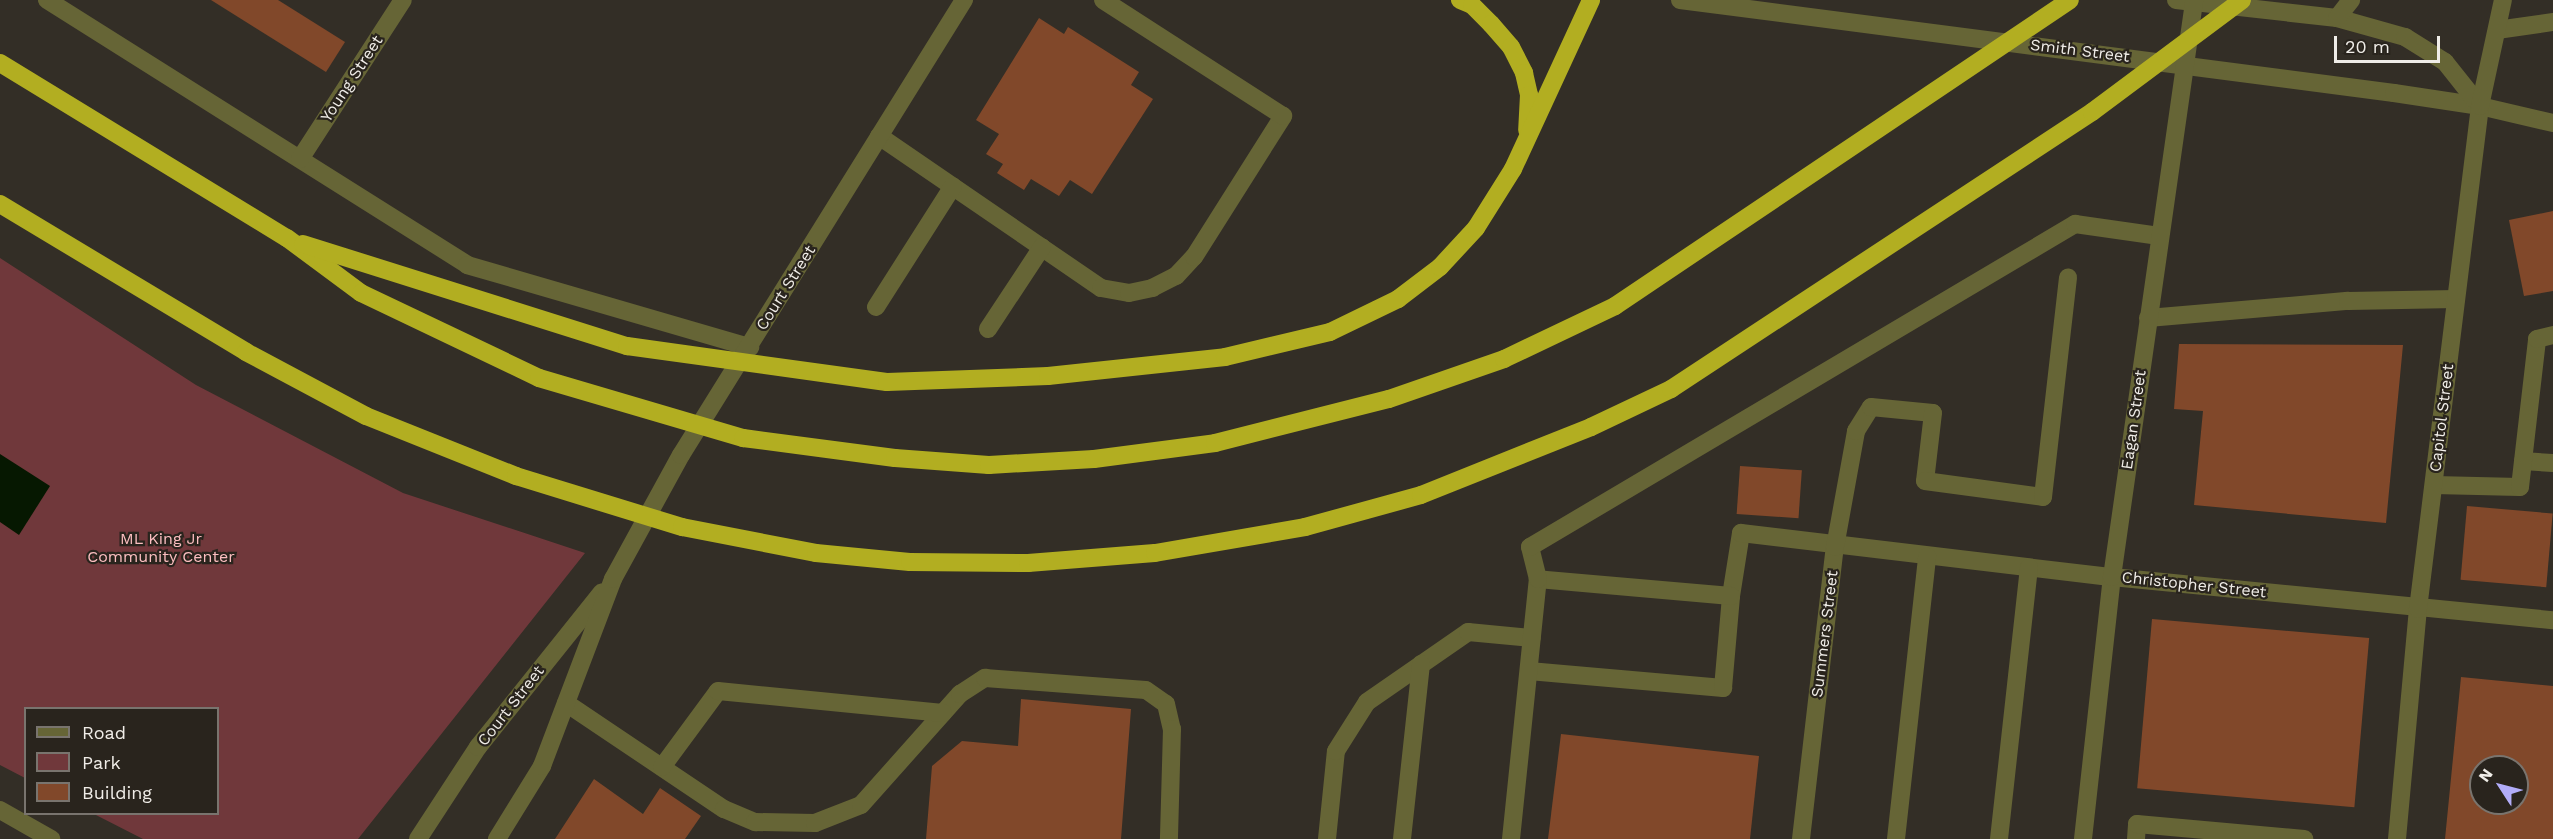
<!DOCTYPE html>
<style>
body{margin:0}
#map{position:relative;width:2553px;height:839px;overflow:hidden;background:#332e26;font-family:"Work Sans",sans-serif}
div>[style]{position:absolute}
.green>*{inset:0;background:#70383b}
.water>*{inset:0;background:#061801}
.building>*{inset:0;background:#81482a;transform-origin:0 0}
.minor>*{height:18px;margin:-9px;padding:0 9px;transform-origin:9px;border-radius:9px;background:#666536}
.highway>*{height:18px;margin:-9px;padding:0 9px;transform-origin:9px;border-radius:9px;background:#b2ae21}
.highway-bridge>*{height:18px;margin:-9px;padding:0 9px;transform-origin:9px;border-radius:9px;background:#b2ae21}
span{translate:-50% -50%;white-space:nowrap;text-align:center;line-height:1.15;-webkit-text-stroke:4.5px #29241d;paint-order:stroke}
.street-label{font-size:16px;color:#f0ede8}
.park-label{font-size:16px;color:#fcbec0}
.legend{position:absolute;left:24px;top:707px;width:195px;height:108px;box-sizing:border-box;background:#29241d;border:2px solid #79746e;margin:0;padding:8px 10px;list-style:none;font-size:18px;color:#f0ede8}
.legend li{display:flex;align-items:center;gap:12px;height:30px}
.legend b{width:30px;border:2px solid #79746e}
.north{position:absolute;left:2469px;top:755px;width:60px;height:60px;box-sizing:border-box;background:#29241d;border:2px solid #79746e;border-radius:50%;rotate:306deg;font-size:16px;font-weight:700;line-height:24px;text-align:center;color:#f0ede8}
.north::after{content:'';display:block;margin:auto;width:21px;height:27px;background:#b2adf9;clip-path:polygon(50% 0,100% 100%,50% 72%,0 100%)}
.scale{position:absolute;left:2334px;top:36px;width:106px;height:27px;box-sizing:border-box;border:3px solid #f0ede8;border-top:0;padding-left:8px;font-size:18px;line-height:21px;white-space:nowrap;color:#f0ede8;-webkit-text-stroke:4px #29241d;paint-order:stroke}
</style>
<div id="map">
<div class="green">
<div style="clip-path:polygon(0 258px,196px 385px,403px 493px,585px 553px,358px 839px,143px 839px,94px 814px,218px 814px,218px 708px,26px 708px,25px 778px,0 765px)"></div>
</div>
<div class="water">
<div style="clip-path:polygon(0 454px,50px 486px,19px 535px,0 522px)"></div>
</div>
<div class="building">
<div style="clip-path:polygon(211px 0,278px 0,345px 42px,326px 72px)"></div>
<div style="clip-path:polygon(1039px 18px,1064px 34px,1068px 27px,1139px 72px,1131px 85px,1153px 99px,1092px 194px,1070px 180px,1059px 196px,1031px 179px,1024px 190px,997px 173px,1003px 164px,986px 154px,999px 134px,976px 120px)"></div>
<div style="clip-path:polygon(2553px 211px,2553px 291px,2524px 296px,2509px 220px)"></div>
<div style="clip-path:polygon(2179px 344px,2403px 345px,2386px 523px,2194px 505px,2203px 411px,2174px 409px)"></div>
<div style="left:1740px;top:466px;width:62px;height:48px;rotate:4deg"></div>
<div style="left:2467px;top:506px;width:86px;height:74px;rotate:5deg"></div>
<div style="left:2152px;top:619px;width:218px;height:170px;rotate:5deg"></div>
<div style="clip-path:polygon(evenodd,2461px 677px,2553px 686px,2553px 839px,2445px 839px,2461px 677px,2481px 767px,2517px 767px,2517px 803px,2481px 803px,2481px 767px)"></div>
<div style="clip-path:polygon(1021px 699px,1131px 709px,1121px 839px,926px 839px,932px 766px,962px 741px,1018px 746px)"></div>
<div style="clip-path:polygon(1561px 734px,1759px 756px,1750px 839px,1548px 839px)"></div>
<div style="clip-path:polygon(594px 779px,643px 814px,660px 788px,701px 816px,685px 839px,555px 839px)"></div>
</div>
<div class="minor">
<div style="left:47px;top:0;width:497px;rotate:32.2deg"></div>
<div style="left:467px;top:265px;width:295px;rotate:16.2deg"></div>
<div style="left:1680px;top:0;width:720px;rotate:7.42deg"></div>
<div style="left:2394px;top:93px;width:87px;rotate:8.6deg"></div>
<div style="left:2480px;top:106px;width:75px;rotate:13.1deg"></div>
<div style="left:2176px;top:0;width:162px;rotate:6.4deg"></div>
<div style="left:2337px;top:18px;width:71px;rotate:15.6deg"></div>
<div style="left:2405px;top:37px;width:47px;rotate:32deg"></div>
<div style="left:2445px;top:62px;width:56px;rotate:51.5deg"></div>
<div style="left:2337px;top:18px;width:23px;rotate:-52deg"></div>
<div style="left:2497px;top:30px;width:57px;rotate:-8.1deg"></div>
<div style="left:879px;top:136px;width:269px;rotate:34.4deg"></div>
<div style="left:1101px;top:288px;width:28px;rotate:10deg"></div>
<div style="left:1129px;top:293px;width:24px;rotate:-12deg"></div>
<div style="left:1152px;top:288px;width:27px;rotate:-27deg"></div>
<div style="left:1176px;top:276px;width:26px;rotate:-47deg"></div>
<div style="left:1194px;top:257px;width:167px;rotate:-57.7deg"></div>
<div style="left:1283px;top:116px;width:214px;rotate:-147.2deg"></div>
<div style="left:300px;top:159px;width:189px;rotate:-57.1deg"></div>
<div style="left:876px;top:307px;width:143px;rotate:-57.5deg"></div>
<div style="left:2148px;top:318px;width:201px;rotate:-4.9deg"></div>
<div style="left:2348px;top:301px;width:108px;rotate:-1.1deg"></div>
<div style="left:988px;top:329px;width:98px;rotate:-56.6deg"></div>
<div style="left:2523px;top:461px;width:30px;rotate:4deg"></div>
<div style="left:2434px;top:485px;width:86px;rotate:1.3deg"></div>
<div style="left:2520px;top:487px;width:149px;rotate:-83.4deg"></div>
<div style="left:2537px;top:339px;width:16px;rotate:-14deg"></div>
<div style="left:1731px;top:596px;width:64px;rotate:-81deg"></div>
<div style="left:1741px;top:533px;width:374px;rotate:6.8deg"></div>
<div style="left:2112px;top:577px;width:443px;rotate:5.6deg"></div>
<div style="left:1529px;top:671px;width:195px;rotate:5deg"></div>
<div style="left:1723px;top:688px;width:92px;rotate:-85deg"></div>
<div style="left:1731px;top:596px;width:194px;rotate:-175deg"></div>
<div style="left:566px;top:703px;width:190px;rotate:33.9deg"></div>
<div style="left:724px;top:809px;width:34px;rotate:23deg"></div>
<div style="left:755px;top:822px;width:60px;rotate:1deg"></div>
<div style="left:815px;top:823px;width:49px;rotate:-21.4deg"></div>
<div style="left:861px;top:805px;width:149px;rotate:-48.3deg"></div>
<div style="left:960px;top:694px;width:30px;rotate:-33deg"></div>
<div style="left:985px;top:678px;width:161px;rotate:4.3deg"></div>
<div style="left:1146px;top:690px;width:24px;rotate:35deg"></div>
<div style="left:1166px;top:704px;width:26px;rotate:77deg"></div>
<div style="left:1172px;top:729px;width:110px;rotate:91.6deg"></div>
<div style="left:662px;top:767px;width:94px;rotate:-53.6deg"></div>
<div style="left:718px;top:691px;width:226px;rotate:5.6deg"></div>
<div style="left:0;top:810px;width:59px;rotate:29.6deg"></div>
<div style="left:418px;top:839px;width:110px;rotate:-56.9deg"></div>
<div style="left:478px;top:747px;width:198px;rotate:-51.3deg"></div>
<div style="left:497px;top:839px;width:86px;rotate:-58.3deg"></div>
<div style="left:542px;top:766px;width:200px;rotate:-69.2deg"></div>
<div style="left:613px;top:579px;width:141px;rotate:-61.3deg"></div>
<div style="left:681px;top:455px;width:536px;rotate:-58.12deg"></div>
<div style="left:1327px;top:839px;width:88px;rotate:-84.2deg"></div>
<div style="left:1336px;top:751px;width:58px;rotate:-57.7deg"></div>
<div style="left:1367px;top:702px;width:123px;rotate:-34.7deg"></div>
<div style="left:1468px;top:632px;width:64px;rotate:5.4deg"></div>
<div style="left:1402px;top:839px;width:176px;rotate:-83.8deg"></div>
<div style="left:1511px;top:839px;width:261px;rotate:-84.1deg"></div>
<div style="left:1538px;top:579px;width:33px;rotate:-104deg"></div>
<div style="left:1530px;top:547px;width:634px;rotate:-30.65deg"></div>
<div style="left:2075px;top:224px;width:85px;rotate:8.1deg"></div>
<div style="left:1801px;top:839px;width:294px;rotate:-83.4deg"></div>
<div style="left:1835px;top:547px;width:118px;rotate:-79.7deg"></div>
<div style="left:1856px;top:431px;width:28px;rotate:-58deg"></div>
<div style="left:1871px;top:407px;width:62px;rotate:5.5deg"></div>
<div style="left:1933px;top:413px;width:68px;rotate:96.7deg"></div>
<div style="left:1925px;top:481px;width:119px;rotate:7.7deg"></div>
<div style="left:2043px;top:497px;width:221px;rotate:-83.5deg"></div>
<div style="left:1896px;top:839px;width:284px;rotate:-83.7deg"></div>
<div style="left:1999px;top:839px;width:273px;rotate:-83.7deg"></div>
<div style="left:2083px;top:839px;width:264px;rotate:-83.7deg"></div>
<div style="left:2112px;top:577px;width:581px;rotate:-81.88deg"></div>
<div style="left:2136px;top:839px;width:15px;rotate:-86deg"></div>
<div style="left:2137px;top:824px;width:168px;rotate:5.1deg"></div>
<div style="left:2397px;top:839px;width:231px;rotate:-84.8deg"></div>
<div style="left:2418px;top:609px;width:507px;rotate:-82.97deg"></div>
<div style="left:2480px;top:106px;width:108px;rotate:-77.8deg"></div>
</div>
<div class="highway">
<div style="left:1460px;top:0;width:13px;rotate:23deg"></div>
<div style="left:1472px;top:5px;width:27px;rotate:45deg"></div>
<div style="left:1491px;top:24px;width:30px;rotate:49deg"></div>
<div style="left:1511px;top:47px;width:29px;rotate:63deg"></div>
<div style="left:1524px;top:73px;width:23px;rotate:77deg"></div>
<div style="left:1529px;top:95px;width:35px;rotate:93deg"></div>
<div style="left:0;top:63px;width:336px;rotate:31.4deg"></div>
<div style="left:1330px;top:332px;width:76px;rotate:-25.9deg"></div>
<div style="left:1398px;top:299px;width:53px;rotate:-37.3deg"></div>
<div style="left:1440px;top:267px;width:53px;rotate:-47.3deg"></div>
<div style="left:1476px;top:228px;width:70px;rotate:-57.9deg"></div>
<div style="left:1513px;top:169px;width:186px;rotate:-65.2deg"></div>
</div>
<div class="highway-bridge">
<div style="left:0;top:204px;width:287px;rotate:31deg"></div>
<div style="left:246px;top:352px;width:136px;rotate:28.1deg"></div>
<div style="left:366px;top:416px;width:162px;rotate:21.8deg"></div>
<div style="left:516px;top:476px;width:174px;rotate:17.1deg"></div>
<div style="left:682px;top:527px;width:136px;rotate:11deg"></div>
<div style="left:816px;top:553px;width:94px;rotate:5.5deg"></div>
<div style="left:910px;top:562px;width:118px;rotate:0.5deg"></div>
<div style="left:1028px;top:563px;width:127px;rotate:-4.5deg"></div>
<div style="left:1155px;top:553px;width:152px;rotate:-9.8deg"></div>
<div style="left:1305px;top:527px;width:120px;rotate:-15.4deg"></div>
<div style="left:1421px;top:495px;width:183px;rotate:-21.8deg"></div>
<div style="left:1591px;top:427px;width:89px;rotate:-25.4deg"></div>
<div style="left:1671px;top:389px;width:504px;rotate:-33.34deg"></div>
<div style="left:2092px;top:112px;width:187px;rotate:-36.7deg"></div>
<div style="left:287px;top:238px;width:92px;rotate:36.6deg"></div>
<div style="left:361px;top:293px;width:197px;rotate:25.5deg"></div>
<div style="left:539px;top:378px;width:213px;rotate:16.4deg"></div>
<div style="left:743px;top:438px;width:153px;rotate:7.5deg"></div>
<div style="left:895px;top:458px;width:94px;rotate:4.3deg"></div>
<div style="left:989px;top:465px;width:105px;rotate:-3.3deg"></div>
<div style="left:1094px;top:459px;width:122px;rotate:-7.5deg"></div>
<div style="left:1215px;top:443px;width:179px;rotate:-14.2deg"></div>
<div style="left:1389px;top:399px;width:122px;rotate:-19.2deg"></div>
<div style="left:1504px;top:359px;width:123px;rotate:-25.5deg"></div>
<div style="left:1615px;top:306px;width:548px;rotate:-33.92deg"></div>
<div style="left:303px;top:244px;width:340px;rotate:17.5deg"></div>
<div style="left:627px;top:346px;width:262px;rotate:7.9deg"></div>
<div style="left:887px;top:382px;width:161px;rotate:-2.1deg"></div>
<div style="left:1048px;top:376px;width:178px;rotate:-6.1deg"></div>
<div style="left:1225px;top:357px;width:108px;rotate:-13.4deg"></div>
</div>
<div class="street-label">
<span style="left:2080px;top:51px;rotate:7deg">Smith Street</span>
<span style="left:352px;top:79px;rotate:-57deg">Young Street</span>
<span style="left:786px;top:288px;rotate:-58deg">Court Street</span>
<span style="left:2442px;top:418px;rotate:-83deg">Capitol Street</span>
<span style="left:2134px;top:420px;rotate:-82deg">Eagan Street</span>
<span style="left:2194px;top:585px;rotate:6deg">Christopher Street</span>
<span style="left:1825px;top:634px;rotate:-83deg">Summers Street</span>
<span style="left:511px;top:706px;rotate:-52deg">Court Street</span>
</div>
<div class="park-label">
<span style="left:161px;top:548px">ML King Jr<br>Community Center</span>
</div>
<ul class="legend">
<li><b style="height:8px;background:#666536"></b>Road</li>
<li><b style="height:16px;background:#70383b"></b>Park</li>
<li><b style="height:16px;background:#81482a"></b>Building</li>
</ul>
<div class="north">N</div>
<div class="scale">20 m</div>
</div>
